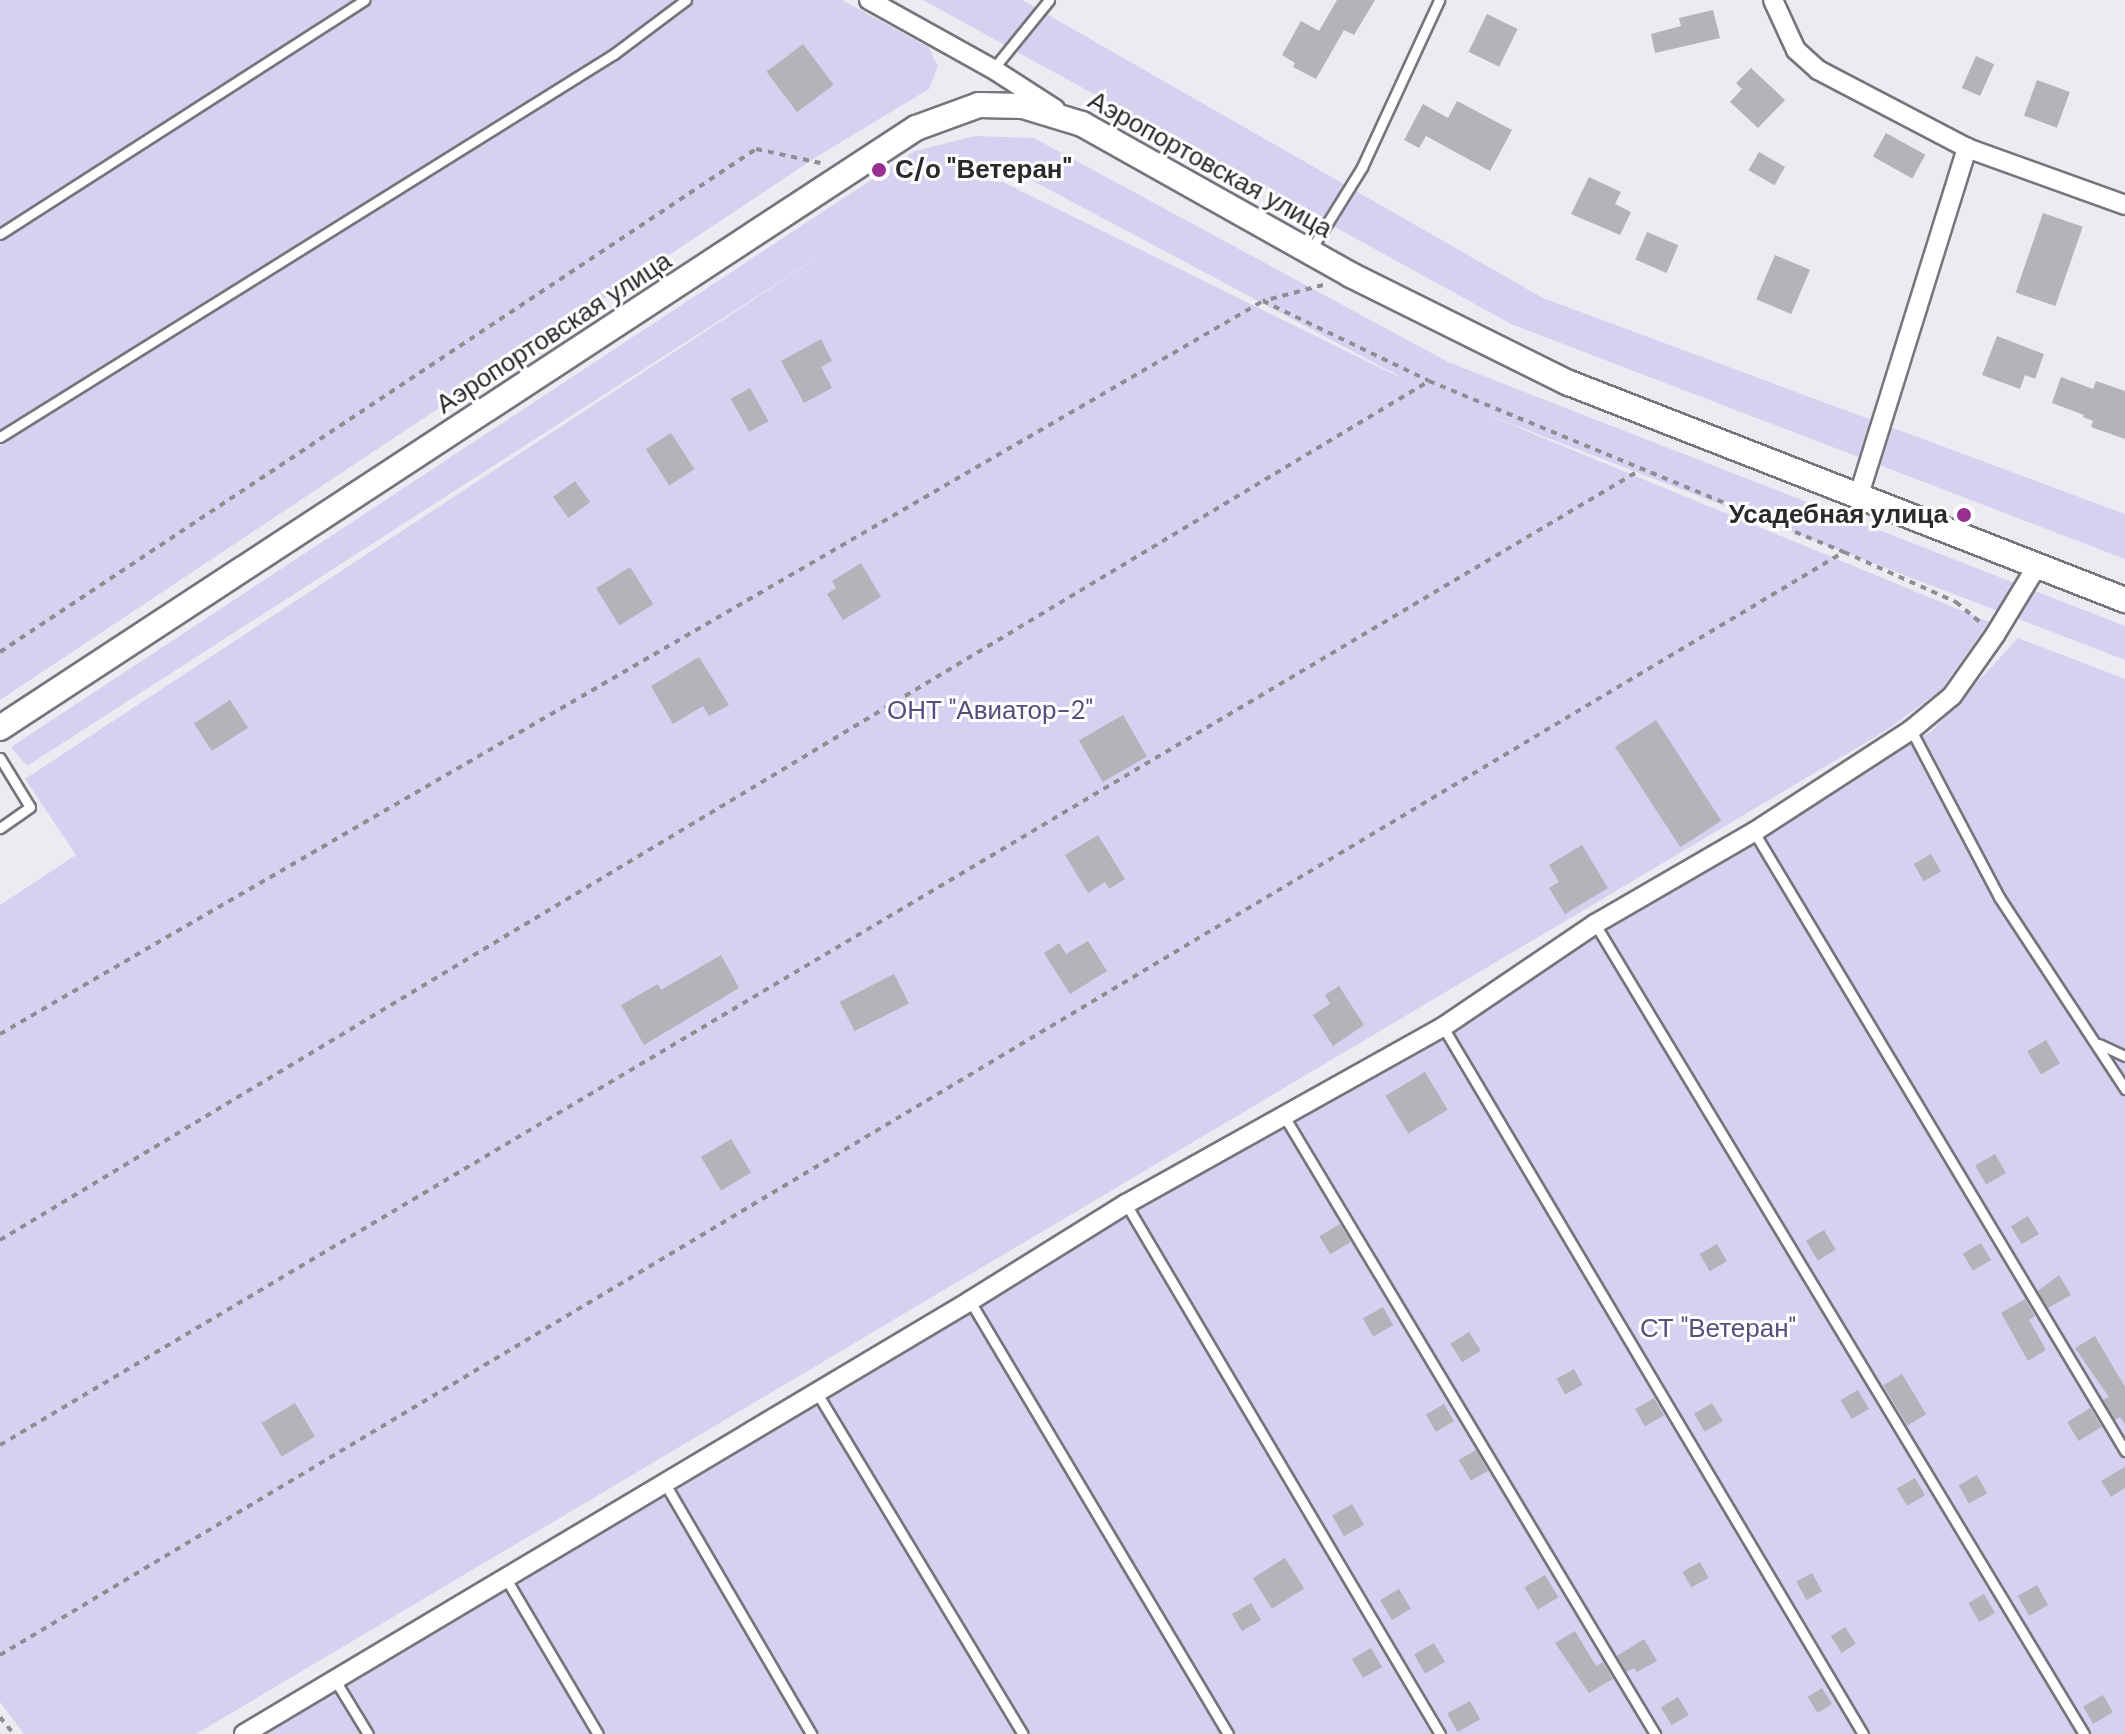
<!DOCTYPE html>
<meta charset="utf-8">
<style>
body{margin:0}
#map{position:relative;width:2125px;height:1734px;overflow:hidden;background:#ecebf2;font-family:"DM Sans",sans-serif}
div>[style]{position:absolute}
.green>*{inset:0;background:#d6d1f0}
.building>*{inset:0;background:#b5b2b9;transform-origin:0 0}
.path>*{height:4px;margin-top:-2px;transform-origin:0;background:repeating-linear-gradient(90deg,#8e8d92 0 6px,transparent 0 12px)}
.roads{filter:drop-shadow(2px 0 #76757b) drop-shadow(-2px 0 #76757b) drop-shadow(0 2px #76757b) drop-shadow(0 -2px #76757b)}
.lane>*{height:9px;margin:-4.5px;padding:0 4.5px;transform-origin:4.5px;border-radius:4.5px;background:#fff}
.street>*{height:18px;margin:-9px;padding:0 9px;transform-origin:9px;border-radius:9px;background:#fff}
.secondary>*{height:24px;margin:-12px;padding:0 12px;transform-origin:12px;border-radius:12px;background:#fff}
.dots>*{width:22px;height:22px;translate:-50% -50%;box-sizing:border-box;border:4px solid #fff;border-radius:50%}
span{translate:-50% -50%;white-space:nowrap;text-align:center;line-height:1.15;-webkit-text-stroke:6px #fff;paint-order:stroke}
.street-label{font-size:26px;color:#2a2a2c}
.poi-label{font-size:26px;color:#2a2a2c;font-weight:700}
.left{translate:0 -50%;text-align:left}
.right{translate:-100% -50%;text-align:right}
.park-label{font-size:26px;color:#574d7f}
</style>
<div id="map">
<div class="green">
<div style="clip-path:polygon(evenodd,0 0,842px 0,928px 47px,938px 66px,929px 89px,818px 156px,0 700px,0 0,803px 44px,833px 85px,797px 113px,766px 72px,803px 44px)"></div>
<div style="clip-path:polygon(923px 0,1022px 0,1543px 298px,2125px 514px,2125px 559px,1511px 324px)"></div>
<div style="clip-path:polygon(evenodd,975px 136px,1034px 138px,1448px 362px,2125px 626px,2125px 660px,1483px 413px,1989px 622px,1941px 690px,1887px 730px,196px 1734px,24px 1734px,0 1702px,0 905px,76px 855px,25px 779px,835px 246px,27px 766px,11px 747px,915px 151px,975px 136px,1018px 173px,1399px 376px,1399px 377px,1003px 182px,948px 178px,1018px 173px)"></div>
<div style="clip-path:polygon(2018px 638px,2125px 679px,2125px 1734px,247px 1734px,1932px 731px)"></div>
</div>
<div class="building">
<div style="clip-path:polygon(1337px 0,1375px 0,1354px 35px,1344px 30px,1316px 79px,1293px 67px,1295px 63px,1282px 55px,1301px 21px,1319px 31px)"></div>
<div style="clip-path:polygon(1713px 10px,1720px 38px,1655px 53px,1651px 34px,1681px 26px,1679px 18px)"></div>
<div style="left:1487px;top:14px;width:34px;height:42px;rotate:26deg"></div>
<div style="left:803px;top:44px;width:51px;height:46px;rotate:53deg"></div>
<div style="left:1976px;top:56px;width:20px;height:35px;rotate:24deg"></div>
<div style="clip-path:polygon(1751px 68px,1785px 100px,1758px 128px,1730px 102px,1742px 89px,1736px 83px)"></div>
<div style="left:2037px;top:80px;width:35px;height:38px;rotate:20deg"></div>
<div style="clip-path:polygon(1457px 101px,1512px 130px,1490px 171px,1426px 136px,1419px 148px,1404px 140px,1423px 104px,1448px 118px)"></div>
<div style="left:1886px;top:133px;width:45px;height:27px;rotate:29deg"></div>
<div style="left:1759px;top:152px;width:30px;height:21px;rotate:30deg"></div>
<div style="clip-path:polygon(1589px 177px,1621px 192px,1615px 204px,1631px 212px,1620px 235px,1571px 214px)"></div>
<div style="left:2043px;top:213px;width:42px;height:84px;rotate:19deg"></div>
<div style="left:1647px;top:232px;width:34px;height:30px;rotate:23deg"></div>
<div style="left:1775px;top:255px;width:38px;height:48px;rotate:23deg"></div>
<div style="clip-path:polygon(1997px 336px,2044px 354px,2035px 379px,2025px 375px,2020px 389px,1982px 375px)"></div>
<div style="clip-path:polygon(821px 339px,832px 361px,821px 367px,832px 388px,804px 403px,781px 361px)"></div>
<div style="clip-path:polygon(2061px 377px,2093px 389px,2096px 381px,2125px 391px,2125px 439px,2091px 427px,2093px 421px,2083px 417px,2084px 415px,2052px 403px)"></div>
<div style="left:750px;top:388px;width:38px;height:22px;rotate:61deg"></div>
<div style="left:671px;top:433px;width:43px;height:30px;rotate:57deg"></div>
<div style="left:575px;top:481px;width:26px;height:27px;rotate:54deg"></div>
<div style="clip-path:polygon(861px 563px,881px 597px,843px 620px,827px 594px,836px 588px,832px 581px)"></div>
<div style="left:630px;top:567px;width:44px;height:40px;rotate:58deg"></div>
<div style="clip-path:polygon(699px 657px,729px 705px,709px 716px,703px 706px,673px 724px,651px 686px)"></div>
<div style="left:230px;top:700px;width:33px;height:43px;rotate:57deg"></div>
<div style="left:1123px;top:715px;width:48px;height:51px;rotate:60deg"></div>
<div style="left:1656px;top:720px;width:120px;height:49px;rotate:57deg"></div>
<div style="clip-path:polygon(1098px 835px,1125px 879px,1109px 889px,1105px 882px,1088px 893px,1065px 855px)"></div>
<div style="clip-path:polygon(1582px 845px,1608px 888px,1565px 914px,1549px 888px,1559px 882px,1549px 865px)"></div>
<div style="left:1931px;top:854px;width:20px;height:20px;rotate:60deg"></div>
<div style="clip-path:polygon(1088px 941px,1107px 971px,1070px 994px,1044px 953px,1059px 943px,1066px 954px)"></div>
<div style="clip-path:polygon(721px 955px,739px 988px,644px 1045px,621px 1005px,658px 984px,661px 990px)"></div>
<div style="left:894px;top:974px;width:33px;height:61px;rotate:63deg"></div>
<div style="clip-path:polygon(1339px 986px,1364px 1025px,1333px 1046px,1313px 1015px,1330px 1004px,1325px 995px)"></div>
<div style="left:2046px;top:1040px;width:27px;height:22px;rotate:59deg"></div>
<div style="left:1425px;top:1072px;width:44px;height:46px;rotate:59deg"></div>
<div style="left:731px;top:1139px;width:39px;height:35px;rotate:59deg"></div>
<div style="left:1995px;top:1154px;width:22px;height:23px;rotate:60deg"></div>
<div style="left:2028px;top:1216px;width:21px;height:20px;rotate:59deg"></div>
<div style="left:1340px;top:1224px;width:21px;height:24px;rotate:59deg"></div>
<div style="left:1824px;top:1230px;width:23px;height:21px;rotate:59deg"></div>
<div style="left:1981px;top:1243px;width:20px;height:21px;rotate:60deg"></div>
<div style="left:1717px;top:1244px;width:20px;height:20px;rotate:60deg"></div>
<div style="clip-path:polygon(2059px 1275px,2071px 1295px,2048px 1308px,2038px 1291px)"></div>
<div style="clip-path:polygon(2025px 1299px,2035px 1316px,2029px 1320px,2046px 1350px,2028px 1361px,2001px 1313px)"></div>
<div style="left:1383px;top:1307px;width:21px;height:23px;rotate:61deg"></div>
<div style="left:1469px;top:1332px;width:22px;height:22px;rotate:58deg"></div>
<div style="clip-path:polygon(2095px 1336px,2125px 1387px,2125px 1424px,2120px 1417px,2115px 1420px,2103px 1400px,2109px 1397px,2075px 1348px)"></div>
<div style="left:1574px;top:1369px;width:18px;height:20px;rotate:61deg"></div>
<div style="left:1902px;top:1374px;width:47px;height:22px;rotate:59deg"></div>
<div style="left:1858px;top:1390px;width:22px;height:20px;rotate:60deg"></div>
<div style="left:1654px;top:1398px;width:20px;height:22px;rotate:60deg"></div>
<div style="left:295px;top:1403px;width:39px;height:39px;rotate:59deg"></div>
<div style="left:1712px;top:1403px;width:21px;height:21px;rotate:59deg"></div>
<div style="left:1444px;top:1404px;width:20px;height:21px;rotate:60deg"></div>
<div style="left:2090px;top:1408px;width:22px;height:27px;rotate:58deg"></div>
<div style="left:1476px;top:1450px;width:24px;height:20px;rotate:60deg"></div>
<div style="clip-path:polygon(2125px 1467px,2125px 1488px,2111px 1497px,2101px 1481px)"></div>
<div style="left:1977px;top:1475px;width:21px;height:21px;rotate:61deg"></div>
<div style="left:1915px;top:1478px;width:20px;height:21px;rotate:60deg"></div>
<div style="left:1352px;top:1504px;width:24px;height:23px;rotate:60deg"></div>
<div style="left:1285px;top:1558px;width:36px;height:38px;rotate:58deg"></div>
<div style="left:1700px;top:1562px;width:18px;height:20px;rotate:61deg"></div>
<div style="left:1812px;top:1573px;width:21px;height:18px;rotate:61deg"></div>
<div style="left:1545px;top:1575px;width:26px;height:24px;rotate:59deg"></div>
<div style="left:2037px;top:1585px;width:23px;height:22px;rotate:61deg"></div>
<div style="left:1399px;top:1589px;width:23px;height:22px;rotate:59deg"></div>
<div style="left:1984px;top:1594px;width:22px;height:18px;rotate:60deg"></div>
<div style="left:1251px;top:1603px;width:20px;height:22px;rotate:60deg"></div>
<div style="left:1845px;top:1627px;width:20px;height:17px;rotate:57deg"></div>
<div style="clip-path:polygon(1575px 1631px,1596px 1666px,1603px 1662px,1613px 1679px,1589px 1693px,1555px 1643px)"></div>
<div style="clip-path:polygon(1644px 1639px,1657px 1661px,1637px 1672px,1634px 1668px,1626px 1672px,1617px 1656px)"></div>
<div style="left:1434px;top:1643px;width:22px;height:23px;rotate:60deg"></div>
<div style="left:1371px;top:1648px;width:22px;height:22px;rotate:60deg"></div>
<div style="left:1822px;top:1688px;width:19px;height:17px;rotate:58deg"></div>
<div style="left:2103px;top:1695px;width:20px;height:23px;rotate:60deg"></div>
<div style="left:1678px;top:1697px;width:21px;height:20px;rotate:59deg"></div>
<div style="left:1470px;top:1701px;width:21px;height:26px;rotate:61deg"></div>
</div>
<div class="path">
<div style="left:1323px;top:285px;width:62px;rotate:165.1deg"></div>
<div style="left:1263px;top:301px;width:184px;rotate:25.7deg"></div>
<div style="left:1429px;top:381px;width:449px;rotate:22.4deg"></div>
<div style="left:0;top:652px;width:908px;rotate:-33.64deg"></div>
<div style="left:756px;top:149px;width:66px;rotate:12.2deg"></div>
<div style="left:0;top:1034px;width:1460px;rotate:-30.13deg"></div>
<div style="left:0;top:1240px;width:1667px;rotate:-31.01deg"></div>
<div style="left:0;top:1445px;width:1908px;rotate:-30.73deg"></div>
<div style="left:0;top:1655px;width:2149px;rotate:-30.89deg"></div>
<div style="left:1844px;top:552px;width:123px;rotate:24.1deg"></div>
<div style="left:1956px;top:602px;width:34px;rotate:40deg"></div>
<div style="left:0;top:1717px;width:22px;rotate:51deg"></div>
</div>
<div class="roads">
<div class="lane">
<div style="left:993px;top:69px;width:89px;rotate:-50.9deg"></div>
<div style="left:0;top:234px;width:433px;rotate:-32.7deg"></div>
<div style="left:1310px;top:251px;width:99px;rotate:-58.2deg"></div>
<div style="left:1362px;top:167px;width:184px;rotate:-65.2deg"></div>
<div style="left:0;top:437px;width:724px;rotate:-31.96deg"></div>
<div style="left:614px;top:54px;width:90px;rotate:-36.9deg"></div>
<div style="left:1911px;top:730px;width:189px;rotate:62.2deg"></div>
<div style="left:1999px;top:897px;width:230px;rotate:56.7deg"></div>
<div style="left:0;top:758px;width:57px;rotate:58.5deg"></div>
<div style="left:30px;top:807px;width:37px;rotate:145deg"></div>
<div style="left:1754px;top:832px;width:722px;rotate:59.06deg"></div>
<div style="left:1595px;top:924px;width:946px;rotate:58.88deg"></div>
<div style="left:1443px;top:1027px;width:822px;rotate:59.29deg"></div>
<div style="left:2099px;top:1044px;width:29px;rotate:25deg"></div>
<div style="left:1284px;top:1116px;width:721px;rotate:59.02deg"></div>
<div style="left:1126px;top:1204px;width:616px;rotate:59.36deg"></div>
<div style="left:970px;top:1301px;width:504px;rotate:59.21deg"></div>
<div style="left:817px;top:1393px;width:398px;rotate:58.9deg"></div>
<div style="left:664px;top:1482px;width:292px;rotate:59.7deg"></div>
<div style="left:505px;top:1577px;width:182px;rotate:59.4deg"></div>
<div style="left:335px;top:1680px;width:63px;rotate:58.6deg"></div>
</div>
<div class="street">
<div style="left:869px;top:0;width:142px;rotate:29.1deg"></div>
<div style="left:993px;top:69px;width:74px;rotate:32.8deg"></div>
<div style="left:1773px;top:0;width:55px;rotate:65.3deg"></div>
<div style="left:1796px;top:50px;width:30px;rotate:42deg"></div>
<div style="left:1818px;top:70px;width:168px;rotate:27.6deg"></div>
<div style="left:1967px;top:148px;width:168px;rotate:19.8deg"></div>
<div style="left:1858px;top:498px;width:367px;rotate:-72.7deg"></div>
<div style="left:244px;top:1734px;width:845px;rotate:-30.81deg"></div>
<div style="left:970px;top:1301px;width:184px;rotate:-31.9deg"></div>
<div style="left:1126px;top:1204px;width:363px;rotate:-29.2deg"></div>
<div style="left:1443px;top:1027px;width:184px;rotate:-34.1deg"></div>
<div style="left:1595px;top:924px;width:184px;rotate:-30.1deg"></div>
<div style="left:1754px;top:832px;width:187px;rotate:-33deg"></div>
<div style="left:1911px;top:730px;width:53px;rotate:-39.7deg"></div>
<div style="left:1952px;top:696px;width:75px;rotate:-54.8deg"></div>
<div style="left:1995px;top:635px;width:81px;rotate:-58.7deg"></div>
</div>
<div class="secondary">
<div style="left:0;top:728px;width:1095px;rotate:-33.23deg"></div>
<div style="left:916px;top:128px;width:67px;rotate:-20.1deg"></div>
<div style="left:979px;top:105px;width:44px;rotate:1.3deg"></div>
<div style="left:1023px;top:106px;width:62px;rotate:17deg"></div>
<div style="left:1082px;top:124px;width:308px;rotate:29.3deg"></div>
<div style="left:1351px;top:275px;width:243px;rotate:26.4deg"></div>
<div style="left:1569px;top:383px;width:597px;rotate:21.32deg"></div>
</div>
</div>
<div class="dots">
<div style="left:879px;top:170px;background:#982f91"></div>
<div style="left:1964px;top:515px;background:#982f91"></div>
</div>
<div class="street-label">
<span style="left:1210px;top:165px;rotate:29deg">Аэропортовская улица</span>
<span style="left:554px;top:333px;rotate:-33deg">Аэропортовская улица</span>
</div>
<div class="poi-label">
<span class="left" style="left:895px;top:170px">С/о "Ветеран"</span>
<span class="right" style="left:1948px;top:515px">Усадебная улица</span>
</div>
<div class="park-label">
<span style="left:990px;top:711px">ОНТ "Авиатор-2"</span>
<span style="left:1718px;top:1329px">СТ "Ветеран"</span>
</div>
</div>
